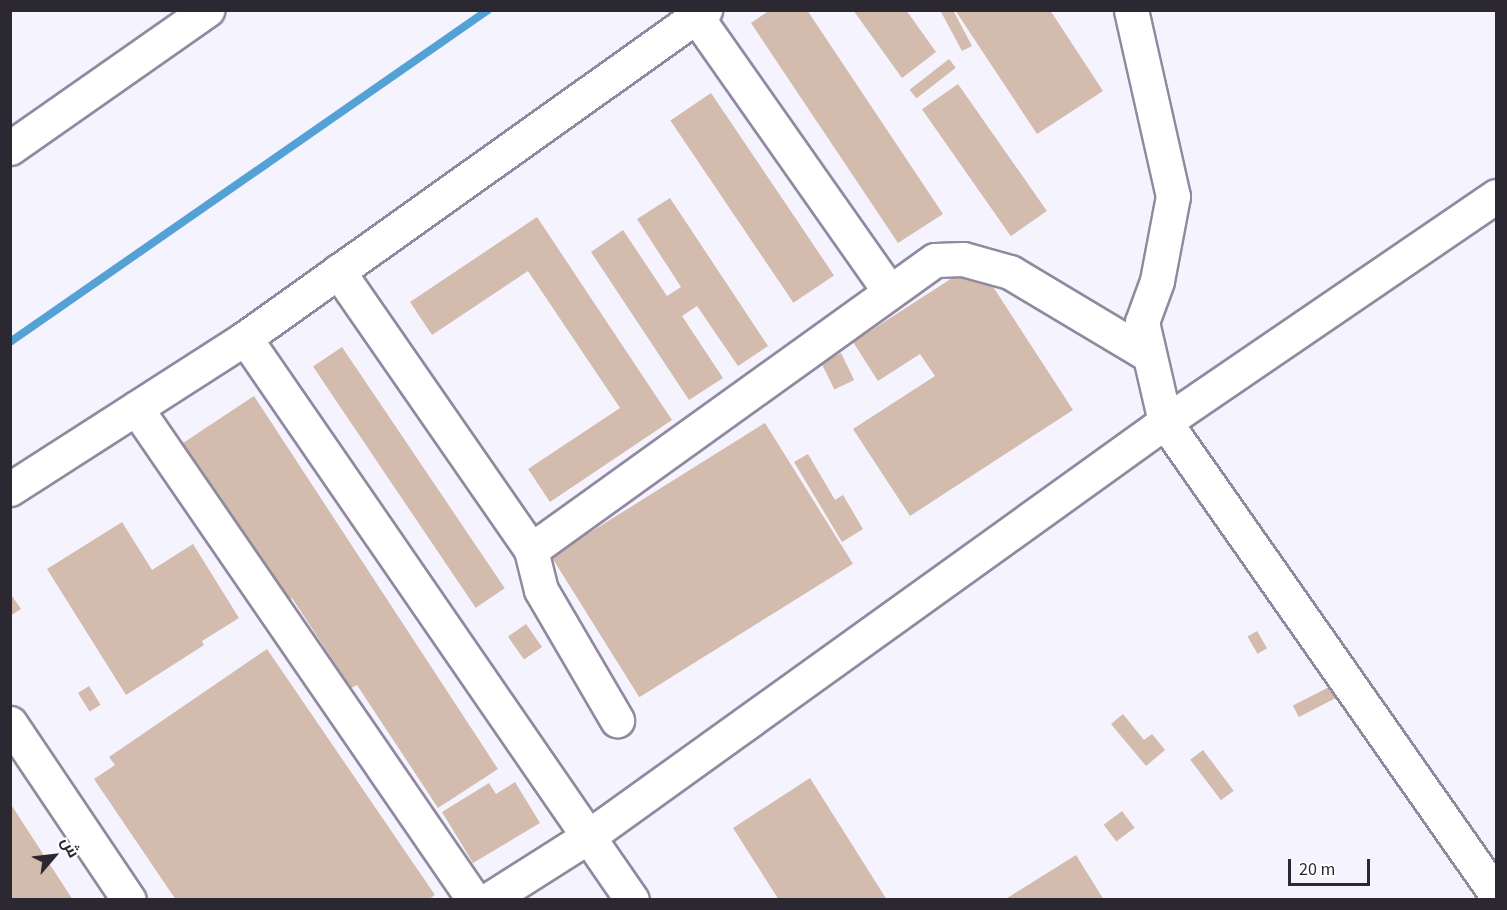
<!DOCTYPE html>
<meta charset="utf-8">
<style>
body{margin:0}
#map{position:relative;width:1507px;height:910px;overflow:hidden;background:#f5f3fd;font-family:"Source Sans 3",Cairo,sans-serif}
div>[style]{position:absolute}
.stream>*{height:8px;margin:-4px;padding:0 4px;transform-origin:4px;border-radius:4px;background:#54a1d6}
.building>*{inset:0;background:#d3bcad;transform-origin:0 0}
.roads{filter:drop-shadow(2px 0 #908aa0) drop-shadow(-2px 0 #908aa0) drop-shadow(0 2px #908aa0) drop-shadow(0 -2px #908aa0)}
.minor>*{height:33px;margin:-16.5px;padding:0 16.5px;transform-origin:16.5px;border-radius:16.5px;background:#fff}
span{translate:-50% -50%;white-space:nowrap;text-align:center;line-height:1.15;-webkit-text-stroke:6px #fff;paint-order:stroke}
.frame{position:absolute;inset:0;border:12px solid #2b2831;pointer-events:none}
.north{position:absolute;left:24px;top:826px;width:60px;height:60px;-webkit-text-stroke:4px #fff;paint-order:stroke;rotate:62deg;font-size:16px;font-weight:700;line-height:24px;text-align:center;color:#2b2831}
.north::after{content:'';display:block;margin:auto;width:21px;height:27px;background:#2b2831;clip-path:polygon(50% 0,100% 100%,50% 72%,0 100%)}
.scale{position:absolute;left:1288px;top:859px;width:82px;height:27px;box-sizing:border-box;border:3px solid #2b2831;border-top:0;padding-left:8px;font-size:18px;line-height:21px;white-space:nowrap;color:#2b2831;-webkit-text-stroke:4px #fff;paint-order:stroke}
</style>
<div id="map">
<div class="stream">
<div style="left:10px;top:342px;width:582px;rotate:-34.78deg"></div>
</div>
<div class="building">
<div style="clip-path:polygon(770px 10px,807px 10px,943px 214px,898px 243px,751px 23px)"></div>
<div style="clip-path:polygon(853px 10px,906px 10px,936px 52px,902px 78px)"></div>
<div style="clip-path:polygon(940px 10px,953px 10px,972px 46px,962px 51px)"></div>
<div style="clip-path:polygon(955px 10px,1050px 10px,1103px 91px,1037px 134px)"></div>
<div style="left:949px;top:59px;width:11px;height:50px;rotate:52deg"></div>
<div style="left:958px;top:84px;width:155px;height:44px;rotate:55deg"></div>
<div style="left:711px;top:93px;width:220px;height:49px;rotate:56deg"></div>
<div style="clip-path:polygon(670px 198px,768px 346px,738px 366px,697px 306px,682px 316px,723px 378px,689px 400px,591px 252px,623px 230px,667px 296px,681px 287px,637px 219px)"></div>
<div style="clip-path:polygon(537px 217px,672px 420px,550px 502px,528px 469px,620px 408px,528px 271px,432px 335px,410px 302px)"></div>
<div style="clip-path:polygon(977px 262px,1073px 410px,910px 516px,853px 429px,935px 376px,920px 354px,878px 381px,853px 342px)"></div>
<div style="left:342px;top:347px;width:291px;height:35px;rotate:56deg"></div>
<div style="left:841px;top:353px;width:30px;height:22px;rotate:64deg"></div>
<div style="clip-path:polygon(254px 396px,498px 769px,438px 808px,357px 685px,351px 688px,292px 598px,287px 602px,183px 443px)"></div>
<div style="left:765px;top:423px;width:166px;height:252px;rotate:58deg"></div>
<div style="clip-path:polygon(808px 454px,835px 500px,843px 495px,863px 529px,842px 542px,794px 462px)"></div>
<div style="clip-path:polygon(122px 522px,152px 570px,193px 544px,239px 618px,202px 641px,204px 645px,126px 695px,47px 569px)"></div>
<div style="clip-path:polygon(10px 593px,21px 609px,10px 616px)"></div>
<div style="left:526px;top:624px;width:28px;height:22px;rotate:55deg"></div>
<div style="left:1257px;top:631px;width:20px;height:11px;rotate:60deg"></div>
<div style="clip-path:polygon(267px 649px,435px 895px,428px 900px,176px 900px,94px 779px,115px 765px,109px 757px)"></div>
<div style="left:1333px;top:685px;width:13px;height:45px;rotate:63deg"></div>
<div style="left:89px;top:686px;width:22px;height:13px;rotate:58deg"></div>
<div style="clip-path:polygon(1123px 714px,1144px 740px,1152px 734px,1165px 750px,1146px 766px,1111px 724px)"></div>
<div style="left:1203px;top:750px;width:51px;height:16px;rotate:53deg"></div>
<div style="clip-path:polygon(810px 778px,887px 900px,779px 900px,733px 828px)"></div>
<div style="clip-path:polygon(515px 782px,540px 823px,473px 863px,442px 812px,489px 783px,496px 794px)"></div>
<div style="clip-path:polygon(10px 803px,73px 900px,10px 900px)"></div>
<div style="left:1122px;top:811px;width:21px;height:23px;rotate:53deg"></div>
<div style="clip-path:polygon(1076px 855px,1104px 900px,1004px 900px)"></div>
</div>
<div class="roads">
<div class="minor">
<div style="left:1131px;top:10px;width:191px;rotate:77.3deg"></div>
<div style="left:1173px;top:196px;width:86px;rotate:100.7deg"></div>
<div style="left:1157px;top:281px;width:44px;rotate:110.1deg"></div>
<div style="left:1142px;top:322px;width:103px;rotate:77deg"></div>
<div style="left:1165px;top:422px;width:576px;rotate:54.96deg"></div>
<div style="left:696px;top:16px;width:336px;rotate:54.9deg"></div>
<div style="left:10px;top:148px;width:241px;rotate:-35deg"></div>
<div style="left:338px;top:271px;width:339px;rotate:55.3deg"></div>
<div style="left:531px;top:550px;width:41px;rotate:76deg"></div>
<div style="left:541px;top:590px;width:151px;rotate:59.7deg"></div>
<div style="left:245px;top:338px;width:682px;rotate:55.45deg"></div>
<div style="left:136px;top:408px;width:597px;rotate:55.51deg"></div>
<div style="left:10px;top:489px;width:279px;rotate:-32.7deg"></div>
<div style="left:245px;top:338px;width:565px;rotate:-35.49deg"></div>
<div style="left:531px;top:550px;width:497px;rotate:-35.7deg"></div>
<div style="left:935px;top:260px;width:28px;rotate:-2deg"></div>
<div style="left:963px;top:259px;width:49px;rotate:15.5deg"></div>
<div style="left:1010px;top:272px;width:160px;rotate:30.9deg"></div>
<div style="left:10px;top:723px;width:213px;rotate:56.1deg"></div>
<div style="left:488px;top:900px;width:120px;rotate:-32.4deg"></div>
<div style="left:589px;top:836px;width:709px;rotate:-35.71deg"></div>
<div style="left:1165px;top:422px;width:401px;rotate:-34.3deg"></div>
</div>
</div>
<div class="frame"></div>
<div class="north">ش</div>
<div class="scale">20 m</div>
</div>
